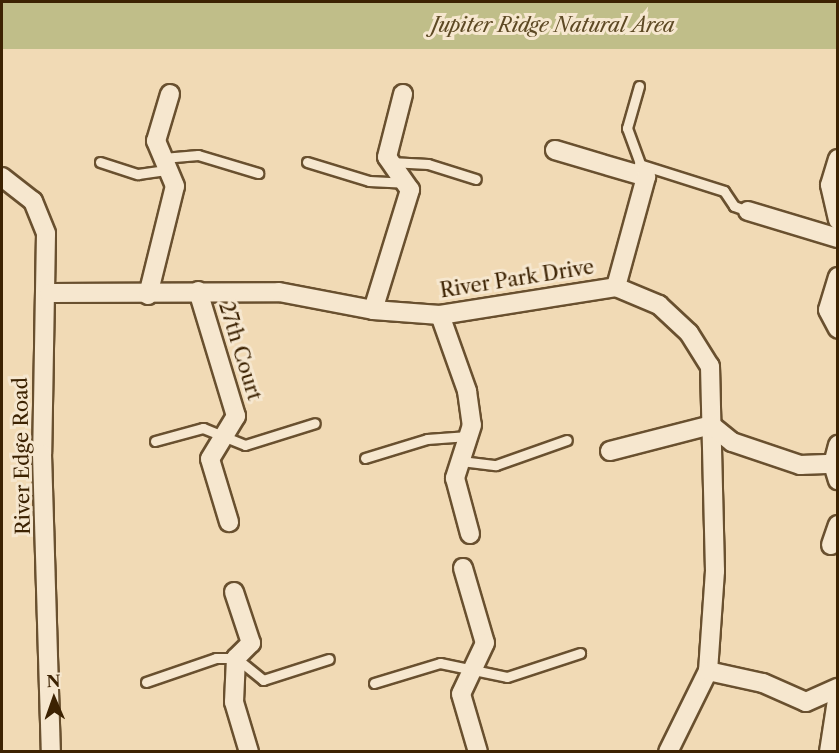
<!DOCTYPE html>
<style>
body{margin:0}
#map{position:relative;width:839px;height:753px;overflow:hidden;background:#f1dab5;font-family:"Libre Caslon Text",serif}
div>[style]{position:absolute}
.green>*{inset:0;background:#c0be89;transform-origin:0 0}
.roads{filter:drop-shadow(2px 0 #69502f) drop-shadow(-2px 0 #69502f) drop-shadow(0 2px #69502f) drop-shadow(0 -2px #69502f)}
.service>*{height:9px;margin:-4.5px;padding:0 4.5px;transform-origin:4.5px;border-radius:4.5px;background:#f6e7cf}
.minor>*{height:18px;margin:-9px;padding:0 9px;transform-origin:9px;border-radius:9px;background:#f6e7cf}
span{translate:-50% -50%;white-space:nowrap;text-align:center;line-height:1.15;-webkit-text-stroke:6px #f6e7cf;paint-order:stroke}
.park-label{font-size:20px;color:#5d4924;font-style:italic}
.street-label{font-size:20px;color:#3c2202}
.frame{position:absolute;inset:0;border:3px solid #3c2202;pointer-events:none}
.north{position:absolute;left:24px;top:669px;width:60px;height:60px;-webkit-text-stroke:4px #f6e7cf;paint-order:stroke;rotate:358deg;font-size:16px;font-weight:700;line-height:24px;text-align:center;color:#3c2202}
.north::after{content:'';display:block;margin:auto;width:21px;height:27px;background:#3c2202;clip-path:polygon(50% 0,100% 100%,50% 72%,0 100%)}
</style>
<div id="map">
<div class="green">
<div style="left:2px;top:2px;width:835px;height:47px"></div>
</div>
<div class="roads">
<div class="service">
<div style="left:639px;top:86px;width:44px;rotate:105.9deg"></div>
<div style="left:627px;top:128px;width:44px;rotate:69.9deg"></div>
<div style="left:163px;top:158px;width:35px;rotate:-5deg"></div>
<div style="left:198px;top:155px;width:63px;rotate:16.7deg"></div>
<div style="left:100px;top:162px;width:40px;rotate:18deg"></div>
<div style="left:138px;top:174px;width:30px;rotate:-8deg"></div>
<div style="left:307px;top:162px;width:65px;rotate:17deg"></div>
<div style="left:369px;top:181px;width:35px;rotate:3deg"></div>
<div style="left:390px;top:162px;width:38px;rotate:3deg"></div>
<div style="left:428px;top:164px;width:50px;rotate:17.4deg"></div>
<div style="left:639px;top:164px;width:89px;rotate:17.6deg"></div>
<div style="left:724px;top:191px;width:18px;rotate:56deg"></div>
<div style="left:734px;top:206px;width:15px;rotate:20deg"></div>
<div style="left:155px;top:441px;width:50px;rotate:-15.2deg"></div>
<div style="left:203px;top:428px;width:45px;rotate:22deg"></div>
<div style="left:245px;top:445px;width:73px;rotate:-17.4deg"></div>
<div style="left:365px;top:458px;width:65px;rotate:-17deg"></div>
<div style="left:427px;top:439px;width:41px;rotate:-4.2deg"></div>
<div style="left:461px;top:461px;width:35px;rotate:7deg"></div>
<div style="left:496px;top:465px;width:75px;rotate:-19.4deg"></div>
<div style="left:146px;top:682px;width:74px;rotate:-18.9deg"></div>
<div style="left:216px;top:658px;width:20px"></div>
<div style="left:236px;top:658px;width:35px;rotate:39deg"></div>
<div style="left:263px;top:680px;width:69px;rotate:-17.7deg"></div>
<div style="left:374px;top:683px;width:69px;rotate:-16.9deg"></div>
<div style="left:440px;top:663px;width:68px;rotate:11.8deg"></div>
<div style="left:507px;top:677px;width:77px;rotate:-18.2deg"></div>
</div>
<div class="minor">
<div style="left:555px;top:150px;width:95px;rotate:16.5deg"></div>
<div style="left:646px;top:177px;width:114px;rotate:105.3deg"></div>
<div style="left:838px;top:159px;width:27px;rotate:107deg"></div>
<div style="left:830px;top:185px;width:36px;rotate:77deg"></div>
<div style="left:2px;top:177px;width:39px;rotate:38deg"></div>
<div style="left:33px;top:201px;width:35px;rotate:68deg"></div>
<div style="left:46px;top:234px;width:220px;rotate:91deg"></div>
<div style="left:42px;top:454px;width:298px;rotate:88.3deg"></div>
<div style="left:748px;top:211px;width:94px;rotate:16.7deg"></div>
<div style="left:838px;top:277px;width:34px;rotate:107deg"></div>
<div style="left:828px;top:310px;width:21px;rotate:62deg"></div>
<div style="left:198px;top:291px;width:131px;rotate:73.1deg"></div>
<div style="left:236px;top:416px;width:50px;rotate:121.2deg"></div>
<div style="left:210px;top:459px;width:66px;rotate:73.2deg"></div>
<div style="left:49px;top:293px;width:230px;rotate:-0.2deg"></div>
<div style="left:279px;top:292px;width:96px;rotate:10.8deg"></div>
<div style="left:373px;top:310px;width:67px;rotate:4.3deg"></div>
<div style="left:440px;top:315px;width:178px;rotate:-9deg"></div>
<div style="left:616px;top:287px;width:47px;rotate:22.7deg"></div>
<div style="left:659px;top:305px;width:41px;rotate:43deg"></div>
<div style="left:689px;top:333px;width:39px;rotate:58deg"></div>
<div style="left:710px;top:366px;width:205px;rotate:88.6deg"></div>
<div style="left:715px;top:571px;width:100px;rotate:94deg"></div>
<div style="left:708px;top:671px;width:90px;rotate:116.3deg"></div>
<div style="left:148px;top:295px;width:112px;rotate:-76.1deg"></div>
<div style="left:175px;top:186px;width:49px;rotate:-112.9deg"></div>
<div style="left:156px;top:141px;width:49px;rotate:-73.4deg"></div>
<div style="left:373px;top:310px;width:126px;rotate:-72.9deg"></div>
<div style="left:410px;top:190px;width:40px;rotate:-124.9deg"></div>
<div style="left:387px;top:157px;width:65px;rotate:-75.7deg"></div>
<div style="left:440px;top:315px;width:81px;rotate:70.4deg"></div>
<div style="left:467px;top:391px;width:34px;rotate:82deg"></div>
<div style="left:472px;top:425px;width:56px;rotate:107.8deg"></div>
<div style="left:455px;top:478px;width:58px;rotate:75deg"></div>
<div style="left:610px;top:451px;width:104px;rotate:-14.4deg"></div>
<div style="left:711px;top:425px;width:27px;rotate:39deg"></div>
<div style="left:732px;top:442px;width:72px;rotate:18.7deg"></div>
<div style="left:800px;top:465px;width:33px;rotate:-2deg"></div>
<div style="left:833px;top:464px;width:17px;rotate:73deg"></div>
<div style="left:833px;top:464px;width:20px;rotate:-75deg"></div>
<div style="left:831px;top:545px;width:21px;rotate:-71deg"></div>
<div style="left:463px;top:568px;width:78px;rotate:73.7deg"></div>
<div style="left:485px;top:643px;width:56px;rotate:115.2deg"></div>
<div style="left:461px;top:694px;width:60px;rotate:73.7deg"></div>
<div style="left:234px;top:592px;width:54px;rotate:71.6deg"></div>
<div style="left:251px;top:643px;width:21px;rotate:135deg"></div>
<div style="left:236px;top:658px;width:44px;rotate:92.6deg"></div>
<div style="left:234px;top:702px;width:52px;rotate:73.3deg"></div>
<div style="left:708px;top:671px;width:56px;rotate:12.3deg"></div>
<div style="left:763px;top:683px;width:47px;rotate:23.8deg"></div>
<div style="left:806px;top:702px;width:35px;rotate:-24deg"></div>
<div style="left:829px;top:752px;width:59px;rotate:-81.2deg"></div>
</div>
</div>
<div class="park-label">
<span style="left:553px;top:25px">Jupiter Ridge Natural Area</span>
</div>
<div class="street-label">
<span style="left:517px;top:279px;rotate:-9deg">River Park Drive</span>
<span style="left:240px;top:351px;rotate:73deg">27th Court</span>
<span style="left:22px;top:456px;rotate:-91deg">River Edge Road</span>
</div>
<div class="frame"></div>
<div class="north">N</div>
</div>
